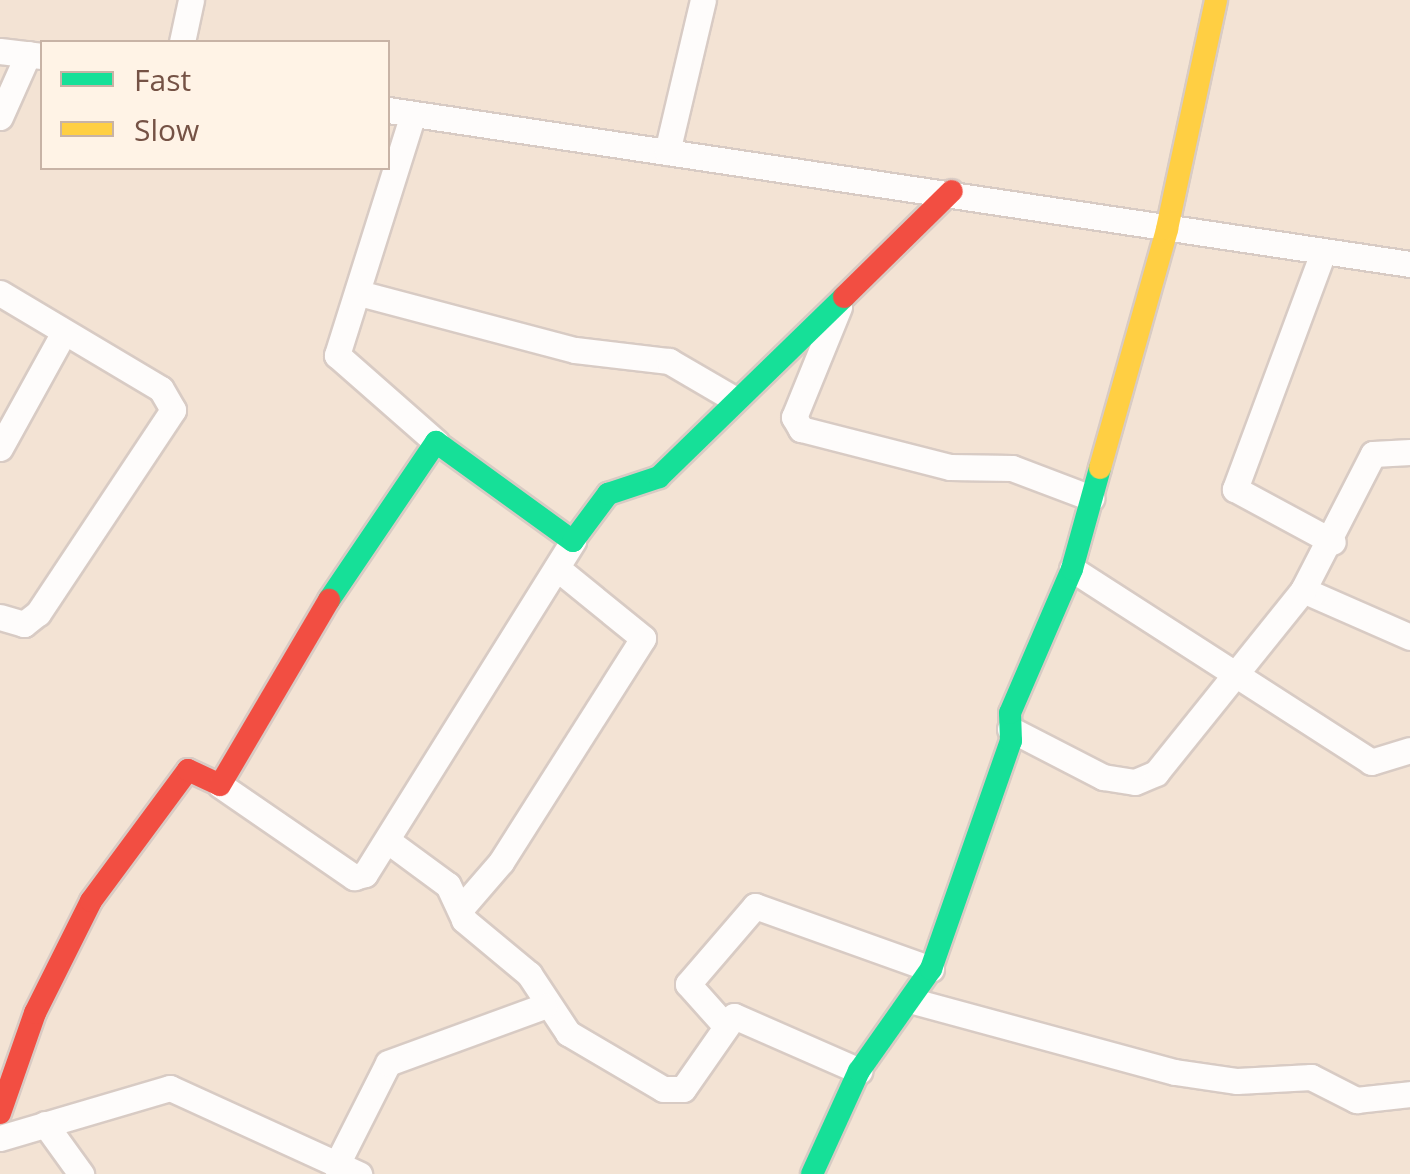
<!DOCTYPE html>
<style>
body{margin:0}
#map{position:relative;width:1410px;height:1174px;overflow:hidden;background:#f7eee5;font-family:"Open Sans",sans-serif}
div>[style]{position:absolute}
.residential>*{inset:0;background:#f3e3d4}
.roads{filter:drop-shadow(2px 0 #d8cbc4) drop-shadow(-2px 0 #d8cbc4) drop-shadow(0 2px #d8cbc4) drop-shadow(0 -2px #d8cbc4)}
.street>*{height:25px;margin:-12.5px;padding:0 12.5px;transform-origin:12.5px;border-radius:12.5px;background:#fefcfb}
.fast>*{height:22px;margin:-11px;padding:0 11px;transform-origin:11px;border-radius:11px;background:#16e098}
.slow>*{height:22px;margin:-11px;padding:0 11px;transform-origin:11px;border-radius:11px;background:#ffcf43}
.jam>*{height:22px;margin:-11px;padding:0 11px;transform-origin:11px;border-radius:11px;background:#f24e42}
span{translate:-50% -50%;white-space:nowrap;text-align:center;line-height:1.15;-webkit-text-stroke:10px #fff3e6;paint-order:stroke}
.legend{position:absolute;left:40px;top:40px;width:350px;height:130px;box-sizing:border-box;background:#fff3e6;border:2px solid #c8b3a6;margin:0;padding:12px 18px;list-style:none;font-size:30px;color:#755245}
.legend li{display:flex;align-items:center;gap:20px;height:50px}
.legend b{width:50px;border:2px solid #c8b3a6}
</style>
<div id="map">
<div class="residential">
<div style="clip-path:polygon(evenodd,0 0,1410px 0,1410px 1174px,0 1174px,0 0,42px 42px,388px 42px,388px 168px,42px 168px,42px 42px)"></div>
</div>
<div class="roads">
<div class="street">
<div style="left:182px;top:42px;width:43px;rotate:-77.9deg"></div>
<div style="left:0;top:51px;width:42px;rotate:6.8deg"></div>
<div style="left:388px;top:110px;width:1034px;rotate:8.57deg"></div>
<div style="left:413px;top:114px;width:253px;rotate:107.5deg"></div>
<div style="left:337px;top:355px;width:132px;rotate:41.3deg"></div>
<div style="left:0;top:117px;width:69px;rotate:-66deg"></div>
<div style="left:667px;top:152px;width:156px;rotate:-76.7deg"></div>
<div style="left:1322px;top:255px;width:250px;rotate:110.4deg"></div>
<div style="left:1235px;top:489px;width:111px;rotate:28.4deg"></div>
<div style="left:0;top:293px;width:187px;rotate:30.8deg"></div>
<div style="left:161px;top:389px;width:24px;rotate:60deg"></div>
<div style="left:173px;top:410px;width:244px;rotate:123.6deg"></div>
<div style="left:38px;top:613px;width:18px;rotate:142deg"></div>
<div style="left:24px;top:624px;width:25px;rotate:-164deg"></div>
<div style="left:359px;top:293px;width:223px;rotate:14.8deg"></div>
<div style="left:575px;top:350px;width:95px;rotate:6.7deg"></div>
<div style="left:669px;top:361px;width:75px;rotate:30.3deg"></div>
<div style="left:839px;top:307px;width:119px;rotate:112.2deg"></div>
<div style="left:794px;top:417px;width:14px;rotate:60deg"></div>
<div style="left:801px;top:429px;width:154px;rotate:14.3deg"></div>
<div style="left:950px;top:467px;width:62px;rotate:0.9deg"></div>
<div style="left:1012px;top:468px;width:85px;rotate:20.8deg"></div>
<div style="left:0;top:448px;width:130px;rotate:-61.1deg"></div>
<div style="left:1072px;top:569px;width:356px;rotate:32.8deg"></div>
<div style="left:1371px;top:762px;width:41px;rotate:-17.1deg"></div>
<div style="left:1303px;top:590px;width:117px;rotate:23.7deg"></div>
<div style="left:1010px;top:729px;width:105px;rotate:27.3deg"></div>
<div style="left:1103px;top:777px;width:32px;rotate:9deg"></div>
<div style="left:1135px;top:782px;width:23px;rotate:-23deg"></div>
<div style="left:1156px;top:773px;width:235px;rotate:-51.2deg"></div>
<div style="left:1303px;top:590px;width:153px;rotate:-62.8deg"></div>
<div style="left:1373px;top:454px;width:37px;rotate:-3deg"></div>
<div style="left:220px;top:785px;width:163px;rotate:34.5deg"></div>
<div style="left:354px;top:877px;width:11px;rotate:-15deg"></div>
<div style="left:365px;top:874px;width:393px;rotate:-58deg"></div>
<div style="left:388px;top:841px;width:74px;rotate:36.3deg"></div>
<div style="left:448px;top:885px;width:38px;rotate:65deg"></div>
<div style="left:464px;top:920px;width:85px;rotate:39.7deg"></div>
<div style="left:529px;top:974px;width:71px;rotate:56.5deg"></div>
<div style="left:568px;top:1033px;width:110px;rotate:30.5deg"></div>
<div style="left:663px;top:1089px;width:20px"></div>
<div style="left:683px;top:1089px;width:89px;rotate:-55.1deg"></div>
<div style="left:734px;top:1016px;width:137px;rotate:23.7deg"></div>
<div style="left:463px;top:906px;width:58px;rotate:-49.2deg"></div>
<div style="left:501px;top:862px;width:265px;rotate:-57.6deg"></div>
<div style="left:643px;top:638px;width:111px;rotate:-140.9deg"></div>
<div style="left:913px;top:1001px;width:271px;rotate:15.2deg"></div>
<div style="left:1175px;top:1072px;width:63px;rotate:8.3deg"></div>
<div style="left:1237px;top:1081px;width:74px;rotate:-3.1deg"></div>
<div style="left:1311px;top:1077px;width:51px;rotate:27.1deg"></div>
<div style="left:1356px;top:1100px;width:54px;rotate:-6.3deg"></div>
<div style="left:722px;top:1022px;width:51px;rotate:-131.8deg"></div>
<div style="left:688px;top:984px;width:103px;rotate:-49.3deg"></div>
<div style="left:755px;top:906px;width:187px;rotate:19.7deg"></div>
<div style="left:45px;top:1124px;width:62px;rotate:54.2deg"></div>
<div style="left:0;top:1138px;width:177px;rotate:-16.4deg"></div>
<div style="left:170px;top:1088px;width:208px;rotate:24.5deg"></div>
<div style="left:336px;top:1166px;width:115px;rotate:-63.2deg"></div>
<div style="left:388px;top:1063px;width:166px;rotate:-20.1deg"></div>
</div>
<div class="fast">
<div style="left:329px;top:600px;width:191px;rotate:-55.9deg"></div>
<div style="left:436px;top:442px;width:169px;rotate:35.9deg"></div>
<div style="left:573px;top:541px;width:59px;rotate:-53.3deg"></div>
<div style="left:608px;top:494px;width:54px;rotate:-18.4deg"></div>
<div style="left:659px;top:477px;width:258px;rotate:-44.2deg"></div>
<div style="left:812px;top:1174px;width:113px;rotate:-65.5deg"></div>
<div style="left:859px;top:1071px;width:125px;rotate:-54.8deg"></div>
<div style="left:931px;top:969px;width:242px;rotate:-70.7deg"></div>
<div style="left:1011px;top:741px;width:28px;rotate:-92deg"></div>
<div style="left:1010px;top:713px;width:157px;rotate:-66.7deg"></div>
<div style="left:1072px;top:569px;width:105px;rotate:-74.5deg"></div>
</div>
<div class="slow">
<div style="left:1100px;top:468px;width:248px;rotate:-74.3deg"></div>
<div style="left:1167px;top:229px;width:234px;rotate:-77.9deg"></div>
</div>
<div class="jam">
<div style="left:844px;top:297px;width:151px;rotate:-44.5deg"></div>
<div style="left:0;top:1113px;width:106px;rotate:-70.7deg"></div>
<div style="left:35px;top:1013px;width:125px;rotate:-63.4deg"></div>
<div style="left:91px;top:901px;width:163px;rotate:-53.5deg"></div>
<div style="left:188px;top:770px;width:35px;rotate:25deg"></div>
<div style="left:220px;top:785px;width:215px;rotate:-59.5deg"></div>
</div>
</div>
<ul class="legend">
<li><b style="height:12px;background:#16e098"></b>Fast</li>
<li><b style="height:12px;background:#ffcf43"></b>Slow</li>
</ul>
</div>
